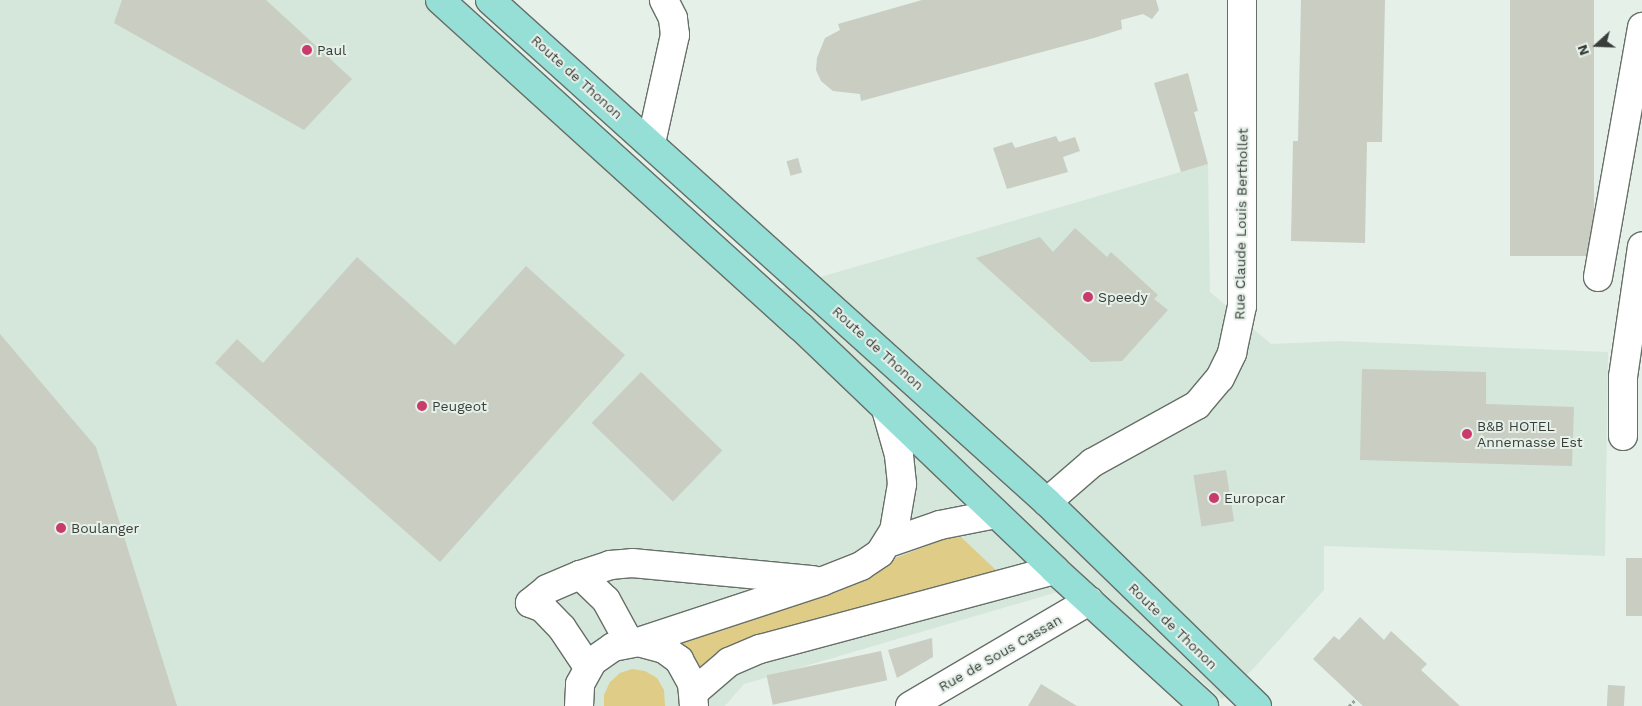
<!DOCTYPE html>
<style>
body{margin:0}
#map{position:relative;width:1642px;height:706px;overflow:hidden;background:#e5f0e8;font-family:"Work Sans",sans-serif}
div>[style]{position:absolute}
.built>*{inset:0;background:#d5e7da}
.green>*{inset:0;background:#dfcc86}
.building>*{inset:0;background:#c9cdc2;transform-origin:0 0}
.path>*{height:3px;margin-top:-1.5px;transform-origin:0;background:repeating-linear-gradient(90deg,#99a19b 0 2.5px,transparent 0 5px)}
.roads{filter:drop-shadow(1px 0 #666f68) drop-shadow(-1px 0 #666f68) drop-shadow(0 1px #666f68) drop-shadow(0 -1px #666f68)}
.minor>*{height:28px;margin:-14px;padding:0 14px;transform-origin:14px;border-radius:14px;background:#fff}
.major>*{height:28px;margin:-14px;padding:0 14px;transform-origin:14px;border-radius:14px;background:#96dfd7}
.dots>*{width:14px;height:14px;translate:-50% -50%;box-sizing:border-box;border:2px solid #e5f0e8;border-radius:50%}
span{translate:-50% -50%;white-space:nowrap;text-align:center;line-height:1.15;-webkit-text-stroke:4px #e5f0e8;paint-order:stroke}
.poi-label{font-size:14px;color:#3a3e3b}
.left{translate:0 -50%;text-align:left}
.street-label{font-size:14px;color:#3a3e3b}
.north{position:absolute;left:1572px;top:20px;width:50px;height:50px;-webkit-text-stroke:4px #e5f0e8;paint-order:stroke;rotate:250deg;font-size:14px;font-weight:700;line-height:20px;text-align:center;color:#3a3e3b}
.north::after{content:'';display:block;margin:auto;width:18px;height:22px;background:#3a3e3b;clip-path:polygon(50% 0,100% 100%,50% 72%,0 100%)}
</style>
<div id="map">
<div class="built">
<div style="clip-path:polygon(0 0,462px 0,776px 290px,1208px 164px,1210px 292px,1271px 344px,1339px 341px,1608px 352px,1605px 556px,1324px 546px,1324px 590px,1252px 670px,1222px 699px,1088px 583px,744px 684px,725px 706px,0 706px)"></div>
</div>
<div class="green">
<div style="clip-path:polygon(961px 537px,998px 572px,739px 644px,698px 668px,671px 642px,840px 591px,893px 559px,944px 539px)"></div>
<div style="clip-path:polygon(632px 669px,645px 671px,657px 678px,664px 690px,665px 706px,604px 706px,604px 695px,610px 682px,620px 673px)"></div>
</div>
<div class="building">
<div style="clip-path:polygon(122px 0,266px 0,352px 79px,304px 130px,114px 23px)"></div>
<div style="clip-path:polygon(922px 0,1156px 0,1159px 10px,1152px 19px,1143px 14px,1121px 20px,1122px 29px,1094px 38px,861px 101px,860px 94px,833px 91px,821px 81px,816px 70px,817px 58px,825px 38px,840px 30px,838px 24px)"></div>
<div style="clip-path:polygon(1301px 0,1385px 0,1382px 142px,1367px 142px,1365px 243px,1291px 241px,1293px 141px,1298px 141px)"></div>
<div style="left:1510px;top:0;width:84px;height:256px"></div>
<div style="clip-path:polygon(1188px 73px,1198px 111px,1194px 112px,1208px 164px,1181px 172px,1154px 83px)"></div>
<div style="clip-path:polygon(1056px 136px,1059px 142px,1075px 137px,1080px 151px,1063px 157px,1068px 172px,1007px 189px,993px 148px,1012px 142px,1015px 148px)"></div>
<div style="left:798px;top:158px;width:15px;height:12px;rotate:74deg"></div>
<div style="clip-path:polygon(1075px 228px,1107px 257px,1111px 252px,1158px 295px,1154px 299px,1168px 310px,1122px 361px,1091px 362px,976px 258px,1040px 237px,1053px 252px)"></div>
<div style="clip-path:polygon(357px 257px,455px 345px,526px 266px,625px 355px,440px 562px,215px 363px,237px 339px,263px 363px)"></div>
<div style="clip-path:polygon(0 334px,96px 447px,177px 706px,0 706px)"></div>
<div style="clip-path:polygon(1362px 369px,1486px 372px,1486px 404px,1574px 407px,1572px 466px,1360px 460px)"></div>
<div style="left:641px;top:372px;width:113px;height:71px;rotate:44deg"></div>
<div style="left:1226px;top:470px;width:52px;height:33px;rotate:81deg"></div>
<div style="left:1626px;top:558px;width:16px;height:58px"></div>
<div style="clip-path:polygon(1360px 617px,1384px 640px,1391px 631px,1427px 664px,1421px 670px,1460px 706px,1363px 706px,1313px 659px,1334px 636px,1339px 640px)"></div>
<div style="clip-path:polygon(932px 638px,933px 657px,897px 678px,888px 650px)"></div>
<div style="left:881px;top:651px;width:30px;height:117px;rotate:78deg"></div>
<div style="clip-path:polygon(1041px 684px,1077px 706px,1028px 706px)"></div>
<div style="left:1608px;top:685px;width:17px;height:21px;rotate:3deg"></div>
</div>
<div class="path">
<div style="left:1349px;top:706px;width:10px;rotate:-45deg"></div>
</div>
<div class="roads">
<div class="minor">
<div style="left:651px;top:143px;width:111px;rotate:-77.5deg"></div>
<div style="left:675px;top:35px;width:17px;rotate:-97deg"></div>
<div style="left:673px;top:18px;width:20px;rotate:-117deg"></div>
<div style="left:1598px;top:277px;width:254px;rotate:-80deg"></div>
<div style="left:1623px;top:436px;width:59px;rotate:-90deg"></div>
<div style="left:1623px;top:377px;width:132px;rotate:-81.7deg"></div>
<div style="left:1047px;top:502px;width:60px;rotate:-40.9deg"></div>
<div style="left:1092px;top:463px;width:120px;rotate:-28.9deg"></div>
<div style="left:1197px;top:405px;width:35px;rotate:-50deg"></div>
<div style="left:1220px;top:378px;width:28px;rotate:-64deg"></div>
<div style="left:1232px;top:353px;width:48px;rotate:-78deg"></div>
<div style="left:1242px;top:306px;width:306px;rotate:-90deg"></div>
<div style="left:891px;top:542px;width:52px;rotate:-19.1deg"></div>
<div style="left:940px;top:525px;width:57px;rotate:-11.1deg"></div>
<div style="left:580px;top:575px;width:36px;rotate:44deg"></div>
<div style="left:606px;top:600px;width:48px;rotate:61.3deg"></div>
<div style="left:638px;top:642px;width:195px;rotate:-18.2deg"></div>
<div style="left:823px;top:581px;width:41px;rotate:-21.5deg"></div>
<div style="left:861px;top:566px;width:23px;rotate:-34deg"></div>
<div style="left:880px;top:553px;width:26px;rotate:-58deg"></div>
<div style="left:894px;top:531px;width:48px;rotate:-80.3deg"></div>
<div style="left:902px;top:484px;width:29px;rotate:-96deg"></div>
<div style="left:899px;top:455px;width:48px;rotate:-105.8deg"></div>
<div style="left:588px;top:667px;width:47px;rotate:-123.7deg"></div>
<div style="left:562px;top:628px;width:28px;rotate:-134deg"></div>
<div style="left:543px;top:608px;width:14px;rotate:-159deg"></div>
<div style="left:530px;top:603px;width:22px;rotate:-39deg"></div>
<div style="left:547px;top:589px;width:36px;rotate:-23deg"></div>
<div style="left:580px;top:575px;width:32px;rotate:-18deg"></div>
<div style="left:610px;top:565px;width:22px;rotate:-5deg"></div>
<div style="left:632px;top:563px;width:182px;rotate:5.4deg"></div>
<div style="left:694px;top:692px;width:46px;rotate:-40.6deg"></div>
<div style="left:729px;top:662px;width:34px;rotate:-23deg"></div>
<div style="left:760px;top:649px;width:305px;rotate:-15deg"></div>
<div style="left:579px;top:706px;width:22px;rotate:-87deg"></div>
<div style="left:580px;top:684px;width:26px;rotate:-61deg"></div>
<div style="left:593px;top:661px;width:24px;rotate:-35deg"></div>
<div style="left:613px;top:647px;width:25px;rotate:-11deg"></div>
<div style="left:638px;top:642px;width:27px;rotate:15deg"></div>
<div style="left:664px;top:649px;width:19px;rotate:36deg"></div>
<div style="left:679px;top:660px;width:26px;rotate:61deg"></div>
<div style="left:692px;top:683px;width:23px;rotate:85deg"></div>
<div style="left:910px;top:706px;width:208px;rotate:-30.4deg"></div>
</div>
<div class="major">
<div style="left:440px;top:0;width:487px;rotate:42.2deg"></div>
<div style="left:801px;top:327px;width:352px;rotate:43.7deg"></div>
<div style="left:1055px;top:570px;width:202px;rotate:42.4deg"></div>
<div style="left:490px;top:0;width:750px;rotate:42.03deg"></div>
<div style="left:1047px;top:502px;width:293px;rotate:44.2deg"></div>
</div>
</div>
<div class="dots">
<div style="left:307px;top:50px;background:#c83b6b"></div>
<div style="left:1088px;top:297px;background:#c83b6b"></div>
<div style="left:422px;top:406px;background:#c83b6b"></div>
<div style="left:1467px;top:434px;background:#c83b6b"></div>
<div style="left:1214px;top:498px;background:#c83b6b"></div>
<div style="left:61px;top:528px;background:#c83b6b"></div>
</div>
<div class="poi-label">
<span class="left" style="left:317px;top:50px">Paul</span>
<span class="left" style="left:1098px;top:297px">Speedy</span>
<span class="left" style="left:432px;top:406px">Peugeot</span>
<span class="left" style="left:1477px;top:434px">B&amp;B HOTEL<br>Annemasse Est</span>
<span class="left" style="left:1224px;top:498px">Europcar</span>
<span class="left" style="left:71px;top:528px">Boulanger</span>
</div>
<div class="street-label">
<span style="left:577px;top:77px;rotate:42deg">Route de Thonon</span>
<span style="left:1241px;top:224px;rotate:-89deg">Rue Claude Louis Berthollet</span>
<span style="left:878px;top:348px;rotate:42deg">Route de Thonon</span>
<span style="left:1173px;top:626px;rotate:44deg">Route de Thonon</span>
<span style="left:1000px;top:653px;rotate:-30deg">Rue de Sous Cassan</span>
</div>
<div class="north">N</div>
</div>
